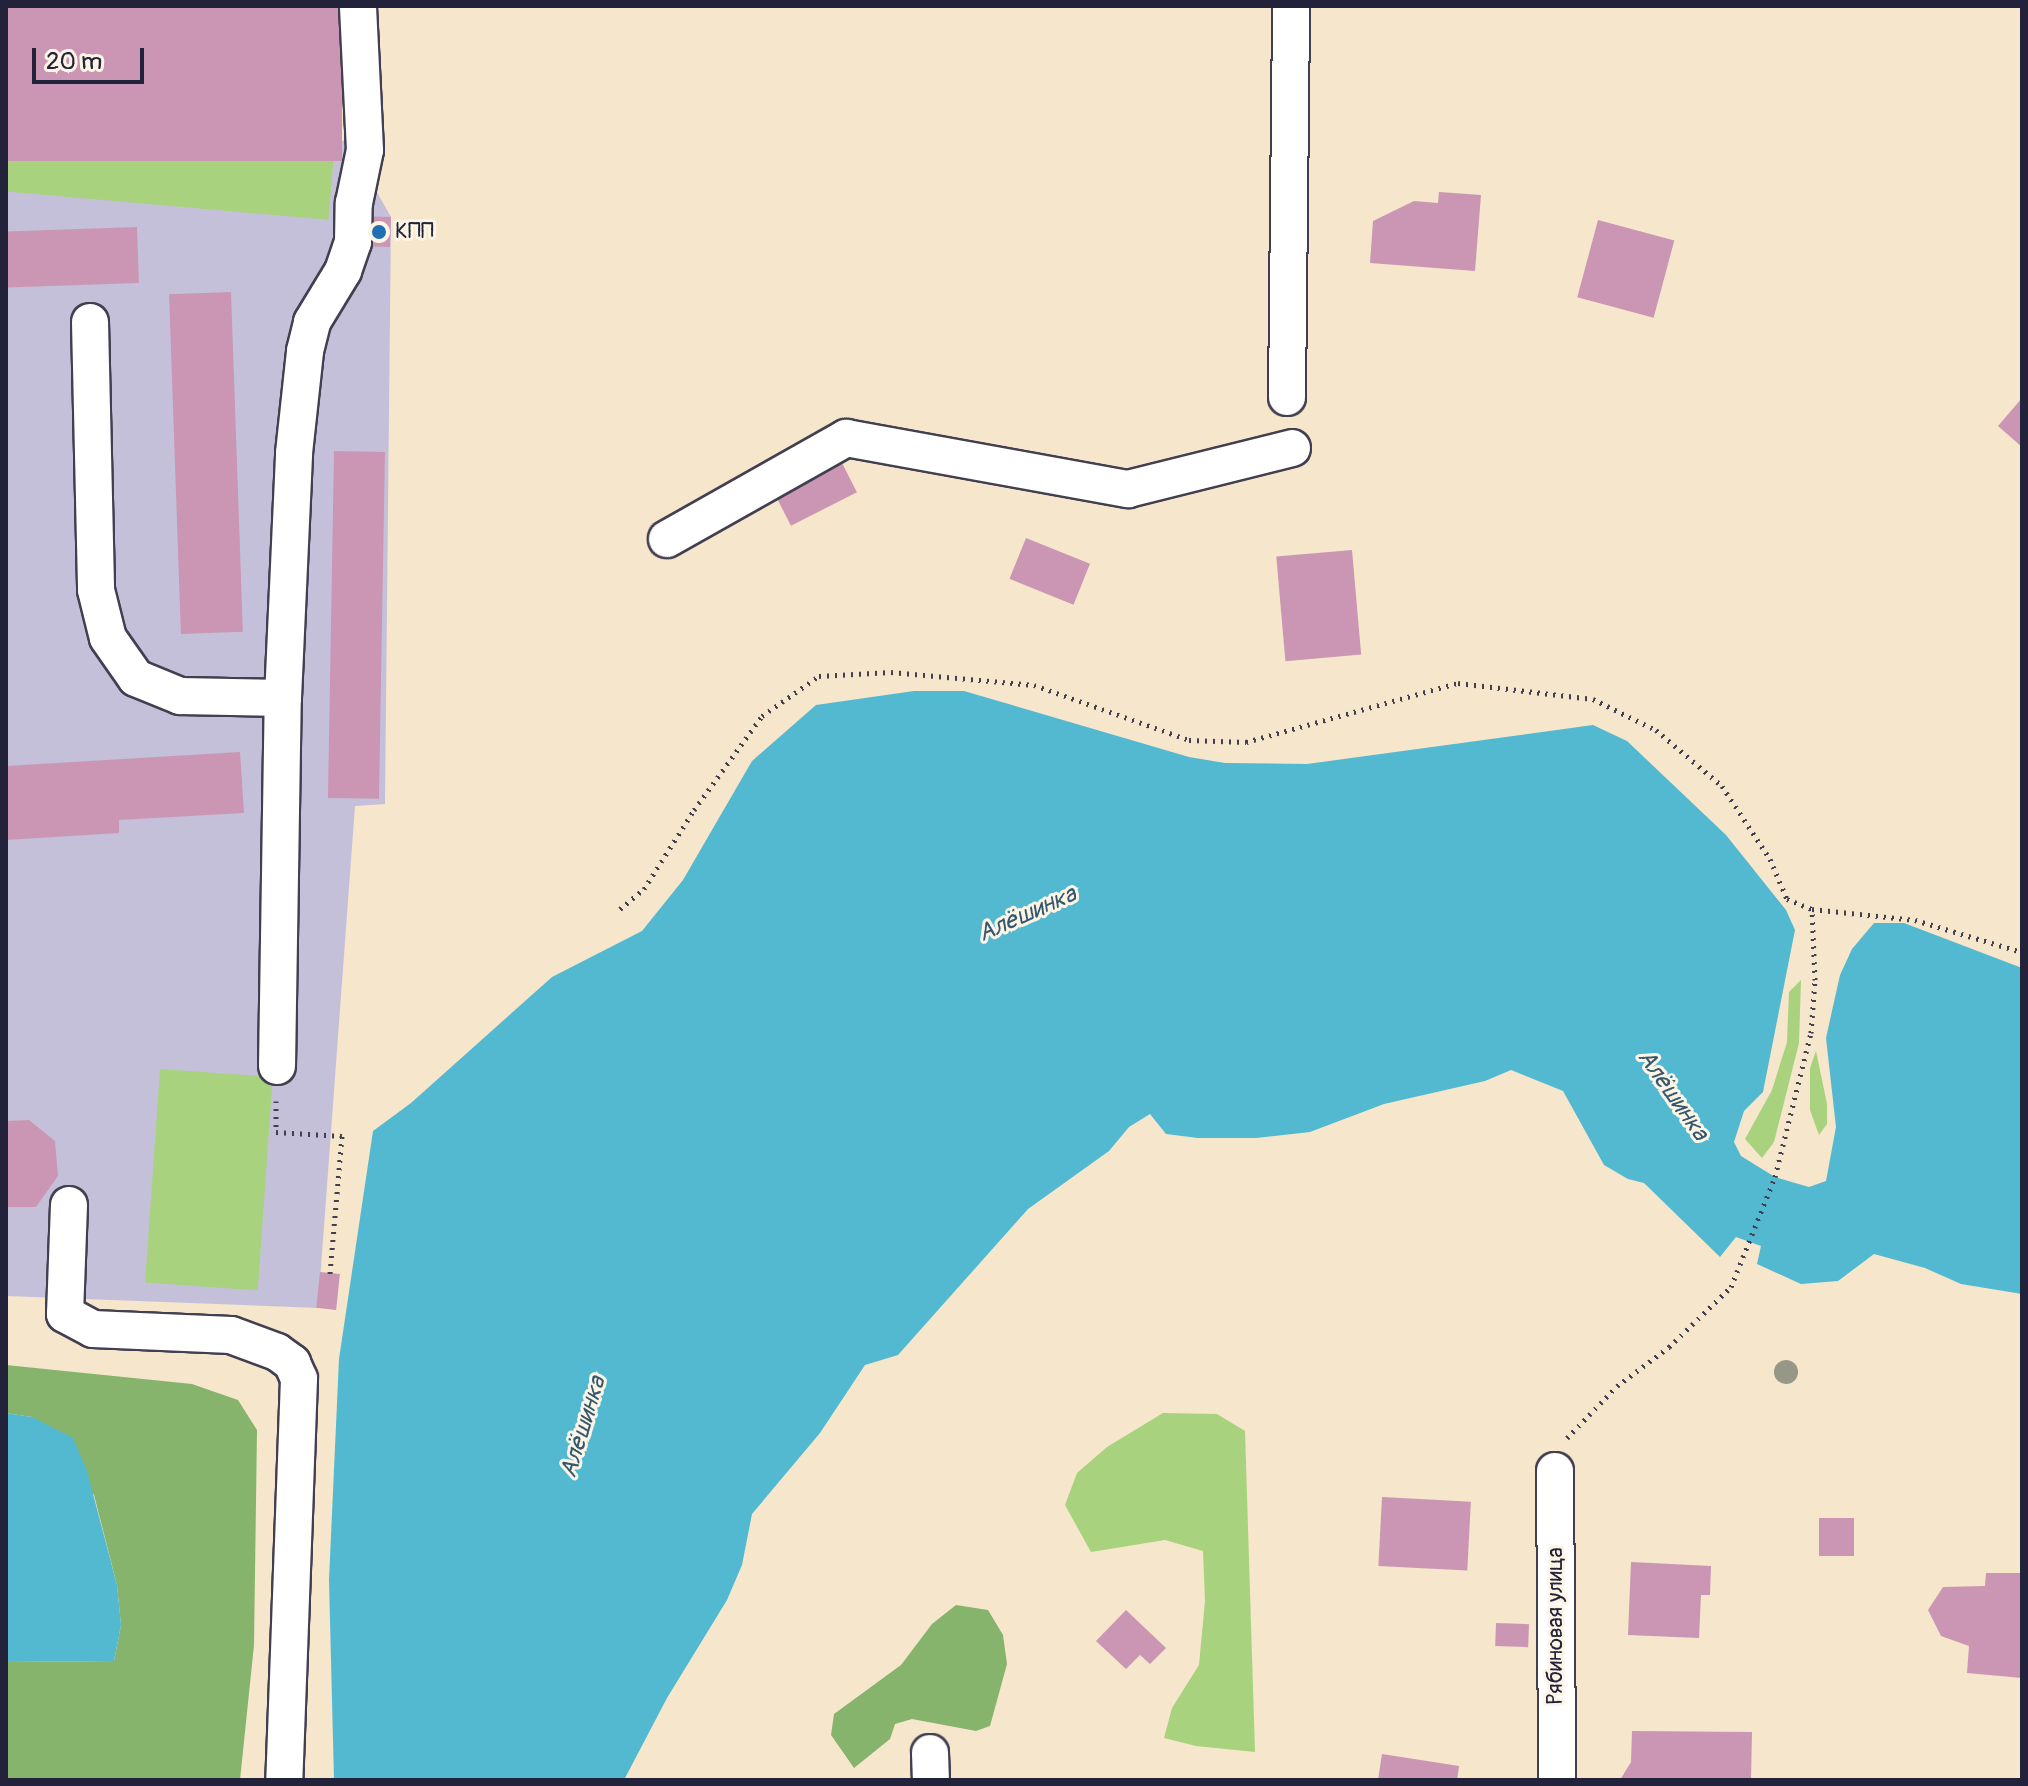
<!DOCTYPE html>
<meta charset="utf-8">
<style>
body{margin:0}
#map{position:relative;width:2028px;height:1786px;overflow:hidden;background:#f5e6cc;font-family:Pangolin,sans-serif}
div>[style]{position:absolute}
.industrial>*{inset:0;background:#c5c0da}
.green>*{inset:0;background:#a8d27d;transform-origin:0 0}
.forest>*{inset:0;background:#86b46c}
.water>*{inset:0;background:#52b9d0}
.building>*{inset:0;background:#ca96b3;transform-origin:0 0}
.path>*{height:5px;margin-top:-2.5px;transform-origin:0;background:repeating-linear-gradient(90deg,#423f51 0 2px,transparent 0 8px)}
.roads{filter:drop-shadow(2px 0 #423f51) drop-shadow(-2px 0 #423f51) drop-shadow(0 2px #423f51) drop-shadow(0 -2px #423f51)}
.minor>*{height:36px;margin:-18px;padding:0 18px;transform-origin:18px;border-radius:18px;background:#fff}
.trees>*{width:24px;height:24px;margin:-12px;border-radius:50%;background:#979787}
.dots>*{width:22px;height:22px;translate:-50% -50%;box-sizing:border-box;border:4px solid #fcf5e5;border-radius:50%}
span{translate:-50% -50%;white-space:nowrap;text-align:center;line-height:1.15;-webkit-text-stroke:6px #fcf5e5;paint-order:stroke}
.poi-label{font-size:22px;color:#22223b}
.left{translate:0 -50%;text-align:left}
.street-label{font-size:22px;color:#22223b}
.water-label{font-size:24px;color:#33576f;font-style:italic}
.frame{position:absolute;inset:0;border:8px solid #22223b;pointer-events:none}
.scale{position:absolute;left:32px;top:48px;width:112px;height:36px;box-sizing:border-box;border:4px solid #22223b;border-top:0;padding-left:10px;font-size:24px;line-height:28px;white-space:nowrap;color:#22223b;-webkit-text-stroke:6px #fcf5e5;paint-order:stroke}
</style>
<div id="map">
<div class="industrial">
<div style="clip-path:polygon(6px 6px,349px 143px,391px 217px,385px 804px,355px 806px,318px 1308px,6px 1296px)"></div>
</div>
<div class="green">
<div style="left:335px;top:144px;width:76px;height:329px;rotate:95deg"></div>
<div style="clip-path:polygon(1801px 980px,1799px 1043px,1774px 1142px,1762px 1158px,1745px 1139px,1772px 1090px,1787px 1042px,1789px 992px)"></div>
<div style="clip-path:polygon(1816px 1051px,1827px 1104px,1827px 1124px,1819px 1135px,1810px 1110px,1810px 1068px)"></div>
<div style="left:160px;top:1069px;width:113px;height:214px;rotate:4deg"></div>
<div style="clip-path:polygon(1163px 1413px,1217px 1414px,1245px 1431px,1255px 1752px,1196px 1746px,1164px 1738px,1172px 1708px,1199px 1665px,1205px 1601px,1203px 1551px,1165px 1540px,1091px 1552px,1065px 1505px,1077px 1473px,1107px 1447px)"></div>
</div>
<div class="forest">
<div style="clip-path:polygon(6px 1365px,192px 1384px,238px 1400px,257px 1430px,254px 1645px,240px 1780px,6px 1778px,6px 1662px,114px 1661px,121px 1625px,117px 1585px,94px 1495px,32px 1417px,6px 1413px)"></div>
<div style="clip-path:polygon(956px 1605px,988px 1610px,1003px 1635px,1007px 1664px,990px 1726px,976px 1731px,912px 1719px,895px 1724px,890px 1739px,854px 1768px,831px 1735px,834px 1714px,901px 1665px,932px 1624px)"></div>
</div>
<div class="water">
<div style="clip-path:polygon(914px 691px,964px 691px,1189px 757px,1225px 763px,1307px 764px,1593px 725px,1627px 741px,1726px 835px,1786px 910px,1795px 930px,1763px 1092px,1744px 1111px,1734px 1142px,1741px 1156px,1775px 1177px,1809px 1187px,1826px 1181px,1836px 1127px,1826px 1038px,1840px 975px,1852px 949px,1874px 923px,1904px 923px,2022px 968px,2022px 1294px,1961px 1284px,1925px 1268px,1874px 1254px,1838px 1281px,1801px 1284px,1757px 1264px,1761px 1246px,1736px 1237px,1720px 1257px,1644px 1183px,1628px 1179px,1604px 1165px,1563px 1091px,1511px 1070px,1485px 1081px,1384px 1104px,1310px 1132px,1256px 1138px,1198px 1138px,1166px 1134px,1150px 1114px,1129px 1127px,1109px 1151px,1028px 1209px,898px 1355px,865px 1365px,820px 1433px,752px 1514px,742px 1565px,727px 1600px,667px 1698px,624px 1780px,334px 1780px,329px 1580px,339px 1359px,373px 1131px,411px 1103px,552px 977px,642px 931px,683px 880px,752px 761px,816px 705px)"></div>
<div style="clip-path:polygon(6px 1413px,32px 1417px,73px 1438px,87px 1471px,117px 1585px,121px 1625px,114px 1661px,6px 1662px)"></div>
</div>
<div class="building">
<div style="left:6px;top:6px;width:336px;height:155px"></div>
<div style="clip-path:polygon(1439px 192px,1481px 195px,1475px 271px,1370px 263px,1373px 221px,1414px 201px,1438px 203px)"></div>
<div style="left:391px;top:217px;width:30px;height:24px;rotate:92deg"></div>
<div style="left:1598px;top:220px;width:79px;height:80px;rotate:15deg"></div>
<div style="left:137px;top:227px;width:56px;height:131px;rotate:88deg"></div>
<div style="left:231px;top:292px;width:340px;height:62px;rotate:88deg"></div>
<div style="clip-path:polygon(2022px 398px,2022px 447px,1998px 426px)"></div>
<div style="left:334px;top:451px;width:51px;height:347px;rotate:1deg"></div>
<div style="left:841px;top:461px;width:35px;height:74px;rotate:63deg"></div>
<div style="left:1026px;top:538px;width:69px;height:44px;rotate:22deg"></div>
<div style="left:1352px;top:550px;width:105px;height:76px;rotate:85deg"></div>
<div style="clip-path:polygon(240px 752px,244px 813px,119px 820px,119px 833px,6px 840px,6px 766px)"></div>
<div style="clip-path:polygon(29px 1120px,55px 1141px,58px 1176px,36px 1207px,6px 1207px,6px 1121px)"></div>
<div style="left:320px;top:1272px;width:20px;height:36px;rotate:6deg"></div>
<div style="left:1382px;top:1497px;width:89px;height:69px;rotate:3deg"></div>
<div style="left:1854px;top:1518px;width:38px;height:35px;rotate:90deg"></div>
<div style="clip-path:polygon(1631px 1562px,1711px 1566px,1710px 1595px,1701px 1595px,1699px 1638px,1628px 1635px)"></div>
<div style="clip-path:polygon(1986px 1573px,2022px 1573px,2022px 1678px,1967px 1673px,1969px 1646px,1941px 1636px,1928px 1610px,1943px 1587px,1985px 1586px)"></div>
<div style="clip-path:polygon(1126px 1610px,1166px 1648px,1150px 1664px,1140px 1655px,1126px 1669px,1096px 1641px)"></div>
<div style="left:1496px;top:1623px;width:33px;height:23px;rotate:2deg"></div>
<div style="clip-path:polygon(1632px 1731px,1752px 1732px,1751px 1780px,1620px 1780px,1631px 1762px)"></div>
<div style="clip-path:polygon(1382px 1754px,1459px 1766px,1457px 1780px,1378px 1780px)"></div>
</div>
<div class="path">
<div style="left:620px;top:909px;width:31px;rotate:-40deg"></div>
<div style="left:644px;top:889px;width:93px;rotate:-57.7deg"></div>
<div style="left:694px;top:810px;width:116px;rotate:-54.1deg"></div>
<div style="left:762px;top:716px;width:70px;rotate:-35.1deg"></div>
<div style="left:819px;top:676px;width:72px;rotate:-3.2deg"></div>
<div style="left:891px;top:672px;width:144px;rotate:5.2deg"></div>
<div style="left:1034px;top:685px;width:164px;rotate:19.5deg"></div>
<div style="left:1189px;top:740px;width:57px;rotate:2deg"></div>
<div style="left:1246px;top:742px;width:220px;rotate:-15.6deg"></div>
<div style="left:1458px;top:683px;width:136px;rotate:6.8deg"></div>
<div style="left:1593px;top:699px;width:70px;rotate:26.2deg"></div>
<div style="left:1656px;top:730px;width:87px;rotate:40.3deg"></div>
<div style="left:1722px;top:786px;width:87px;rotate:56.7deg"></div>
<div style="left:1770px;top:859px;width:43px;rotate:67deg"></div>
<div style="left:1787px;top:899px;width:27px;rotate:22deg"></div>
<div style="left:1812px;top:909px;width:104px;rotate:6.1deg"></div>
<div style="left:1915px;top:920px;width:112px;rotate:16.7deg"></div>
<div style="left:276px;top:1101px;width:31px;rotate:90deg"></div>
<div style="left:276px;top:1132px;width:66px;rotate:3.5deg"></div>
<div style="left:342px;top:1136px;width:138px;rotate:95deg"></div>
<div style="left:1567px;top:1438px;width:72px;rotate:-46.1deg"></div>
<div style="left:1617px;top:1386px;width:65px;rotate:-36.9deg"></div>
<div style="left:1669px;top:1347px;width:86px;rotate:-44.1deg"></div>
<div style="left:1731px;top:1287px;width:118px;rotate:-68.2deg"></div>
<div style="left:1775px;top:1177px;width:148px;rotate:-76deg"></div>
<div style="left:1811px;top:1033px;width:53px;rotate:-85.7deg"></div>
<div style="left:1815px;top:980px;width:71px;rotate:-92.4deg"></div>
</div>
<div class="roads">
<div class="minor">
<div style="left:90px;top:322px;width:268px;rotate:88.7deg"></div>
<div style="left:96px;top:590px;width:49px;rotate:76deg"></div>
<div style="left:108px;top:638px;width:49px;rotate:55deg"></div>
<div style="left:136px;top:678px;width:48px;rotate:22.2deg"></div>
<div style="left:180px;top:696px;width:103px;rotate:1.1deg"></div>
<div style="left:1287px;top:397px;width:391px;rotate:-89.4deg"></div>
<div style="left:667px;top:539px;width:206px;rotate:-29.4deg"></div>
<div style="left:846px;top:438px;width:287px;rotate:10.3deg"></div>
<div style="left:1128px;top:489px;width:169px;rotate:-14deg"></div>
<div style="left:277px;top:1066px;width:368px;rotate:-89.1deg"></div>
<div style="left:283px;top:698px;width:245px;rotate:-87.4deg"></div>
<div style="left:294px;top:453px;width:103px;rotate:-83.8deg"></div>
<div style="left:305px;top:351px;width:30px;rotate:-76deg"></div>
<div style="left:312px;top:322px;width:60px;rotate:-58.7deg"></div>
<div style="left:343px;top:271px;width:31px;rotate:-71deg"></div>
<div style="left:353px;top:242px;width:39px;rotate:-89deg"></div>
<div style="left:354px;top:203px;width:54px;rotate:-78.3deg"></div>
<div style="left:365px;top:150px;width:144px;rotate:-92.8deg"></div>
<div style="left:69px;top:1205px;width:109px;rotate:92.1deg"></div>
<div style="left:65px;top:1314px;width:32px;rotate:28deg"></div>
<div style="left:93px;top:1329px;width:138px;rotate:2.5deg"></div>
<div style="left:231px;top:1335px;width:49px;rotate:20.3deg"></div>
<div style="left:277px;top:1352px;width:19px;rotate:36deg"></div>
<div style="left:292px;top:1363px;width:17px;rotate:66deg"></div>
<div style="left:299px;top:1379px;width:401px;rotate:92.1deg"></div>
<div style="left:1555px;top:1471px;width:309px;rotate:89.6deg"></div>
<div style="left:930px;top:1753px;width:27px;rotate:88deg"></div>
</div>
</div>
<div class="trees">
<div style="left:1786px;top:1372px"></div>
</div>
<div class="dots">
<div style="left:379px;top:232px;background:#1f6fb2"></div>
</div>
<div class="poi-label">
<span class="left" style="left:395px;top:232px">КПП</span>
</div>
<div class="street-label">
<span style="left:1556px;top:1626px;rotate:-90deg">Рябиновая улица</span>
</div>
<div class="water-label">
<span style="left:1027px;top:914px;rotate:-24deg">Алёшинка</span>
<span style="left:1673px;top:1095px;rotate:55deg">Алёшинка</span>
<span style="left:583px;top:1427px;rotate:-73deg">Алёшинка</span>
</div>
<div class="frame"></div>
<div class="scale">20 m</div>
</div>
